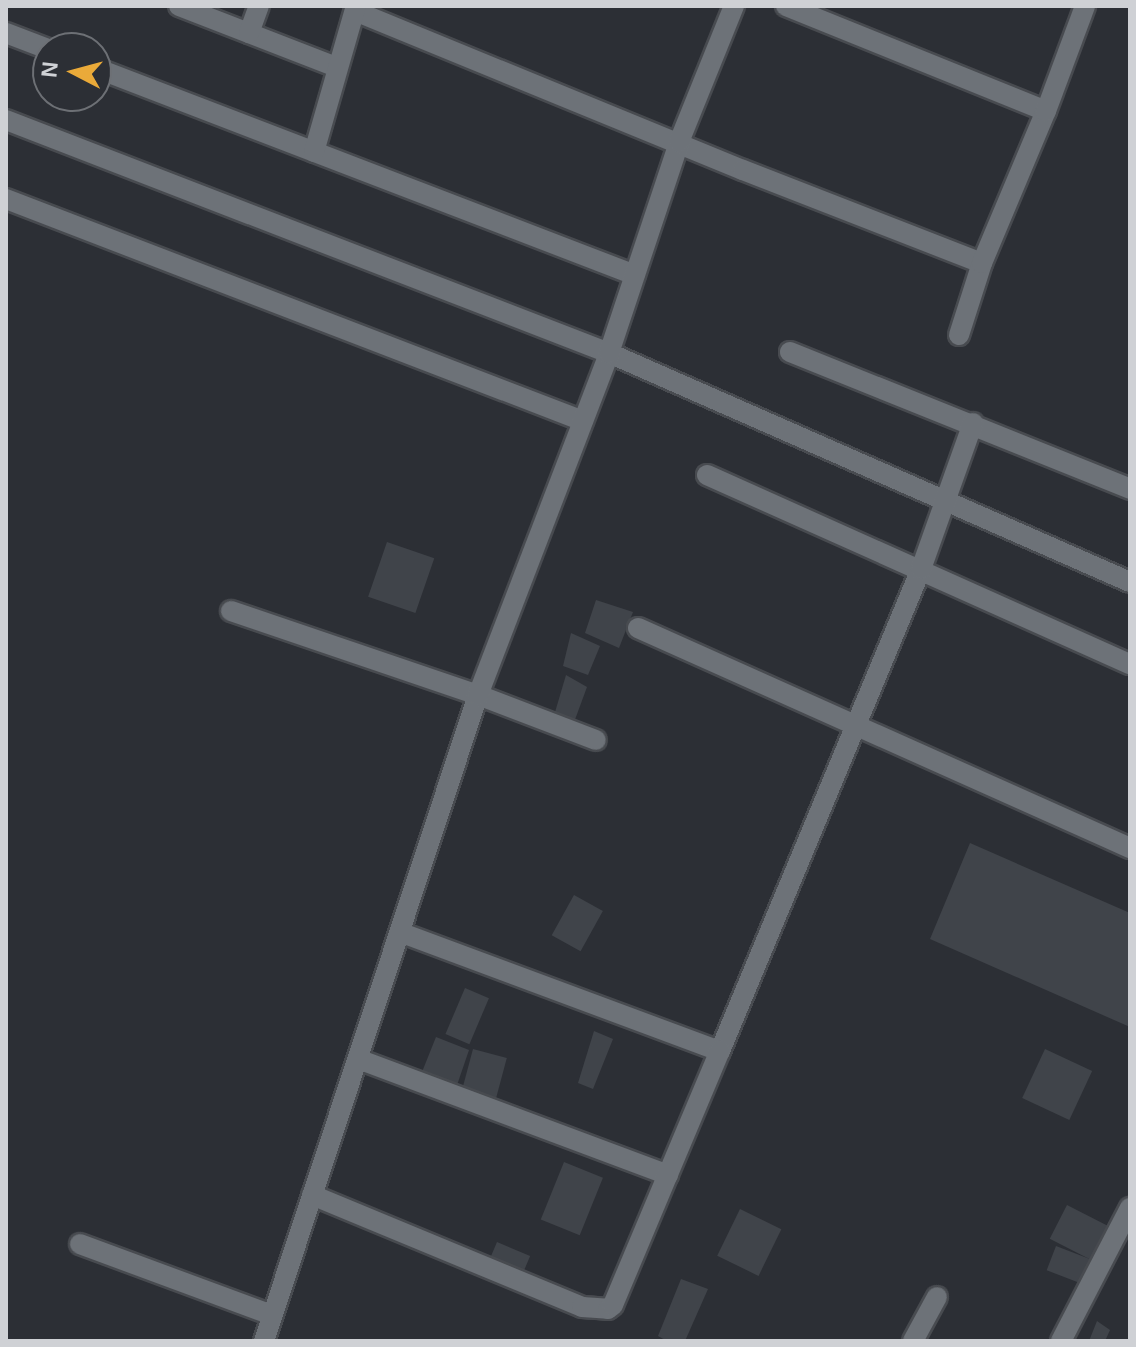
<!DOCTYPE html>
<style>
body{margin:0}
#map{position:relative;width:1136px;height:1347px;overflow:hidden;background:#2c2f35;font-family:Helvetica,sans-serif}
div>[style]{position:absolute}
.building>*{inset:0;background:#40444a;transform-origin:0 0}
.roads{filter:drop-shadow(2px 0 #484b50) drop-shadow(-2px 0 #484b50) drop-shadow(0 2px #484b50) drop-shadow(0 -2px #484b50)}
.minor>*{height:20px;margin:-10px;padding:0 10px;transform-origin:10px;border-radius:10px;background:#6d7278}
span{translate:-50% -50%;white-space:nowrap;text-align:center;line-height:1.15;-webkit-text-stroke:6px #2c2f35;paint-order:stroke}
.frame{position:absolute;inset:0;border:8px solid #cfd1d5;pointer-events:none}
.north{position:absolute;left:32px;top:32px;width:80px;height:80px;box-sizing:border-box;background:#2c2f35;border:2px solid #6d7075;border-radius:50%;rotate:276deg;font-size:22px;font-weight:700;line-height:32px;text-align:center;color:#cfd1d5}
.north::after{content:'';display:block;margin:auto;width:28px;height:36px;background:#eaaa39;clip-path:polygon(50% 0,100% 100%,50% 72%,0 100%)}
</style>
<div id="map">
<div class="building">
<div style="left:387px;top:542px;width:50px;height:58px;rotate:19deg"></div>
<div style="clip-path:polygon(596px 600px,633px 612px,619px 648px,585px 633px)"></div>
<div style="clip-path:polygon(571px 633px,600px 646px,588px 675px,563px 666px)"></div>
<div style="clip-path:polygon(566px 675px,587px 687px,573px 725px,553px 719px)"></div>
<div style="clip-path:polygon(970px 843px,1130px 913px,1130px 1027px,930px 939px)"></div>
<div style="left:574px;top:895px;width:33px;height:46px;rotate:29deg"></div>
<div style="left:465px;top:988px;width:26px;height:50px;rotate:23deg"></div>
<div style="clip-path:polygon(594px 1031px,613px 1039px,593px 1089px,578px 1083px)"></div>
<div style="clip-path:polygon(436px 1037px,469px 1050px,455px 1091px,418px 1082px)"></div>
<div style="left:473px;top:1049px;width:35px;height:47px;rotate:15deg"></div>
<div style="left:1045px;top:1049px;width:52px;height:54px;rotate:25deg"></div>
<div style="left:564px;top:1162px;width:42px;height:62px;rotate:22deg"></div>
<div style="left:1067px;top:1205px;width:45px;height:38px;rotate:27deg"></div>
<div style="left:740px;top:1209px;width:46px;height:52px;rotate:26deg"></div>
<div style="left:497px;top:1242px;width:36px;height:23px;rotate:23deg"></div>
<div style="left:1056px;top:1246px;width:39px;height:26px;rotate:21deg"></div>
<div style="clip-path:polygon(681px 1279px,708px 1289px,685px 1341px,667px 1341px,658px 1336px)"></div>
<div style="clip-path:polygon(1097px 1321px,1110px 1330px,1105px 1341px,1089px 1341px)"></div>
</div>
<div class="roads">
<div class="minor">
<div style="left:179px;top:6px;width:168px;rotate:21.2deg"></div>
<div style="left:786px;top:6px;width:280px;rotate:22deg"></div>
<div style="left:355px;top:11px;width:419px;rotate:22.3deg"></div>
<div style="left:743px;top:170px;width:256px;rotate:21.3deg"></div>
<div style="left:6px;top:33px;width:45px;rotate:20.9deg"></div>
<div style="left:249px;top:33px;width:29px;rotate:-70deg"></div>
<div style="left:96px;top:68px;width:577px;rotate:21.01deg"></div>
<div style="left:6px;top:120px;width:646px;rotate:21.13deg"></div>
<div style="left:609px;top:353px;width:569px;rotate:23.73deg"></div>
<div style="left:314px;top:152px;width:152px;rotate:-74deg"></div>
<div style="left:6px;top:199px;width:618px;rotate:21.04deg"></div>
<div style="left:959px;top:335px;width:76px;rotate:-72.3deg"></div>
<div style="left:982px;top:263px;width:165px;rotate:-67.2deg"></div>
<div style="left:1046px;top:111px;width:112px;rotate:-69.6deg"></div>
<div style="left:790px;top:352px;width:367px;rotate:21.9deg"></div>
<div style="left:707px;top:475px;width:463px;rotate:24.1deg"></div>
<div style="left:231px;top:611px;width:261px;rotate:18.8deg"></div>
<div style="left:478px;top:695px;width:126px;rotate:20.9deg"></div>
<div style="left:638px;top:628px;width:539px;rotate:24.09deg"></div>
<div style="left:402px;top:933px;width:339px;rotate:20.4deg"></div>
<div style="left:720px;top:1051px;width:522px;rotate:-67.36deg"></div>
<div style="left:921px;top:569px;width:155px;rotate:-70.4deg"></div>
<div style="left:358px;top:1059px;width:331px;rotate:20.5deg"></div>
<div style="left:312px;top:1195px;width:292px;rotate:22.5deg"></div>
<div style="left:582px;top:1307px;width:26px;rotate:4deg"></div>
<div style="left:608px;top:1309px;width:6px;rotate:-39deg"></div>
<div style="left:613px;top:1305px;width:276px;rotate:-67.2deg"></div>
<div style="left:80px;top:1244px;width:205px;rotate:20.3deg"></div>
<div style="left:264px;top:1341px;width:681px;rotate:-71.67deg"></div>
<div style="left:478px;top:695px;width:366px;rotate:-69deg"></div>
<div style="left:609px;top:353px;width:222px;rotate:-71.6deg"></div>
<div style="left:679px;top:142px;width:147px;rotate:-68deg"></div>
<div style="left:913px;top:1341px;width:50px;rotate:-61.4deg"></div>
<div style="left:1061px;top:1341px;width:150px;rotate:-62.6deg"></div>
</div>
</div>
<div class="frame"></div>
<div class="north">N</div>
</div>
